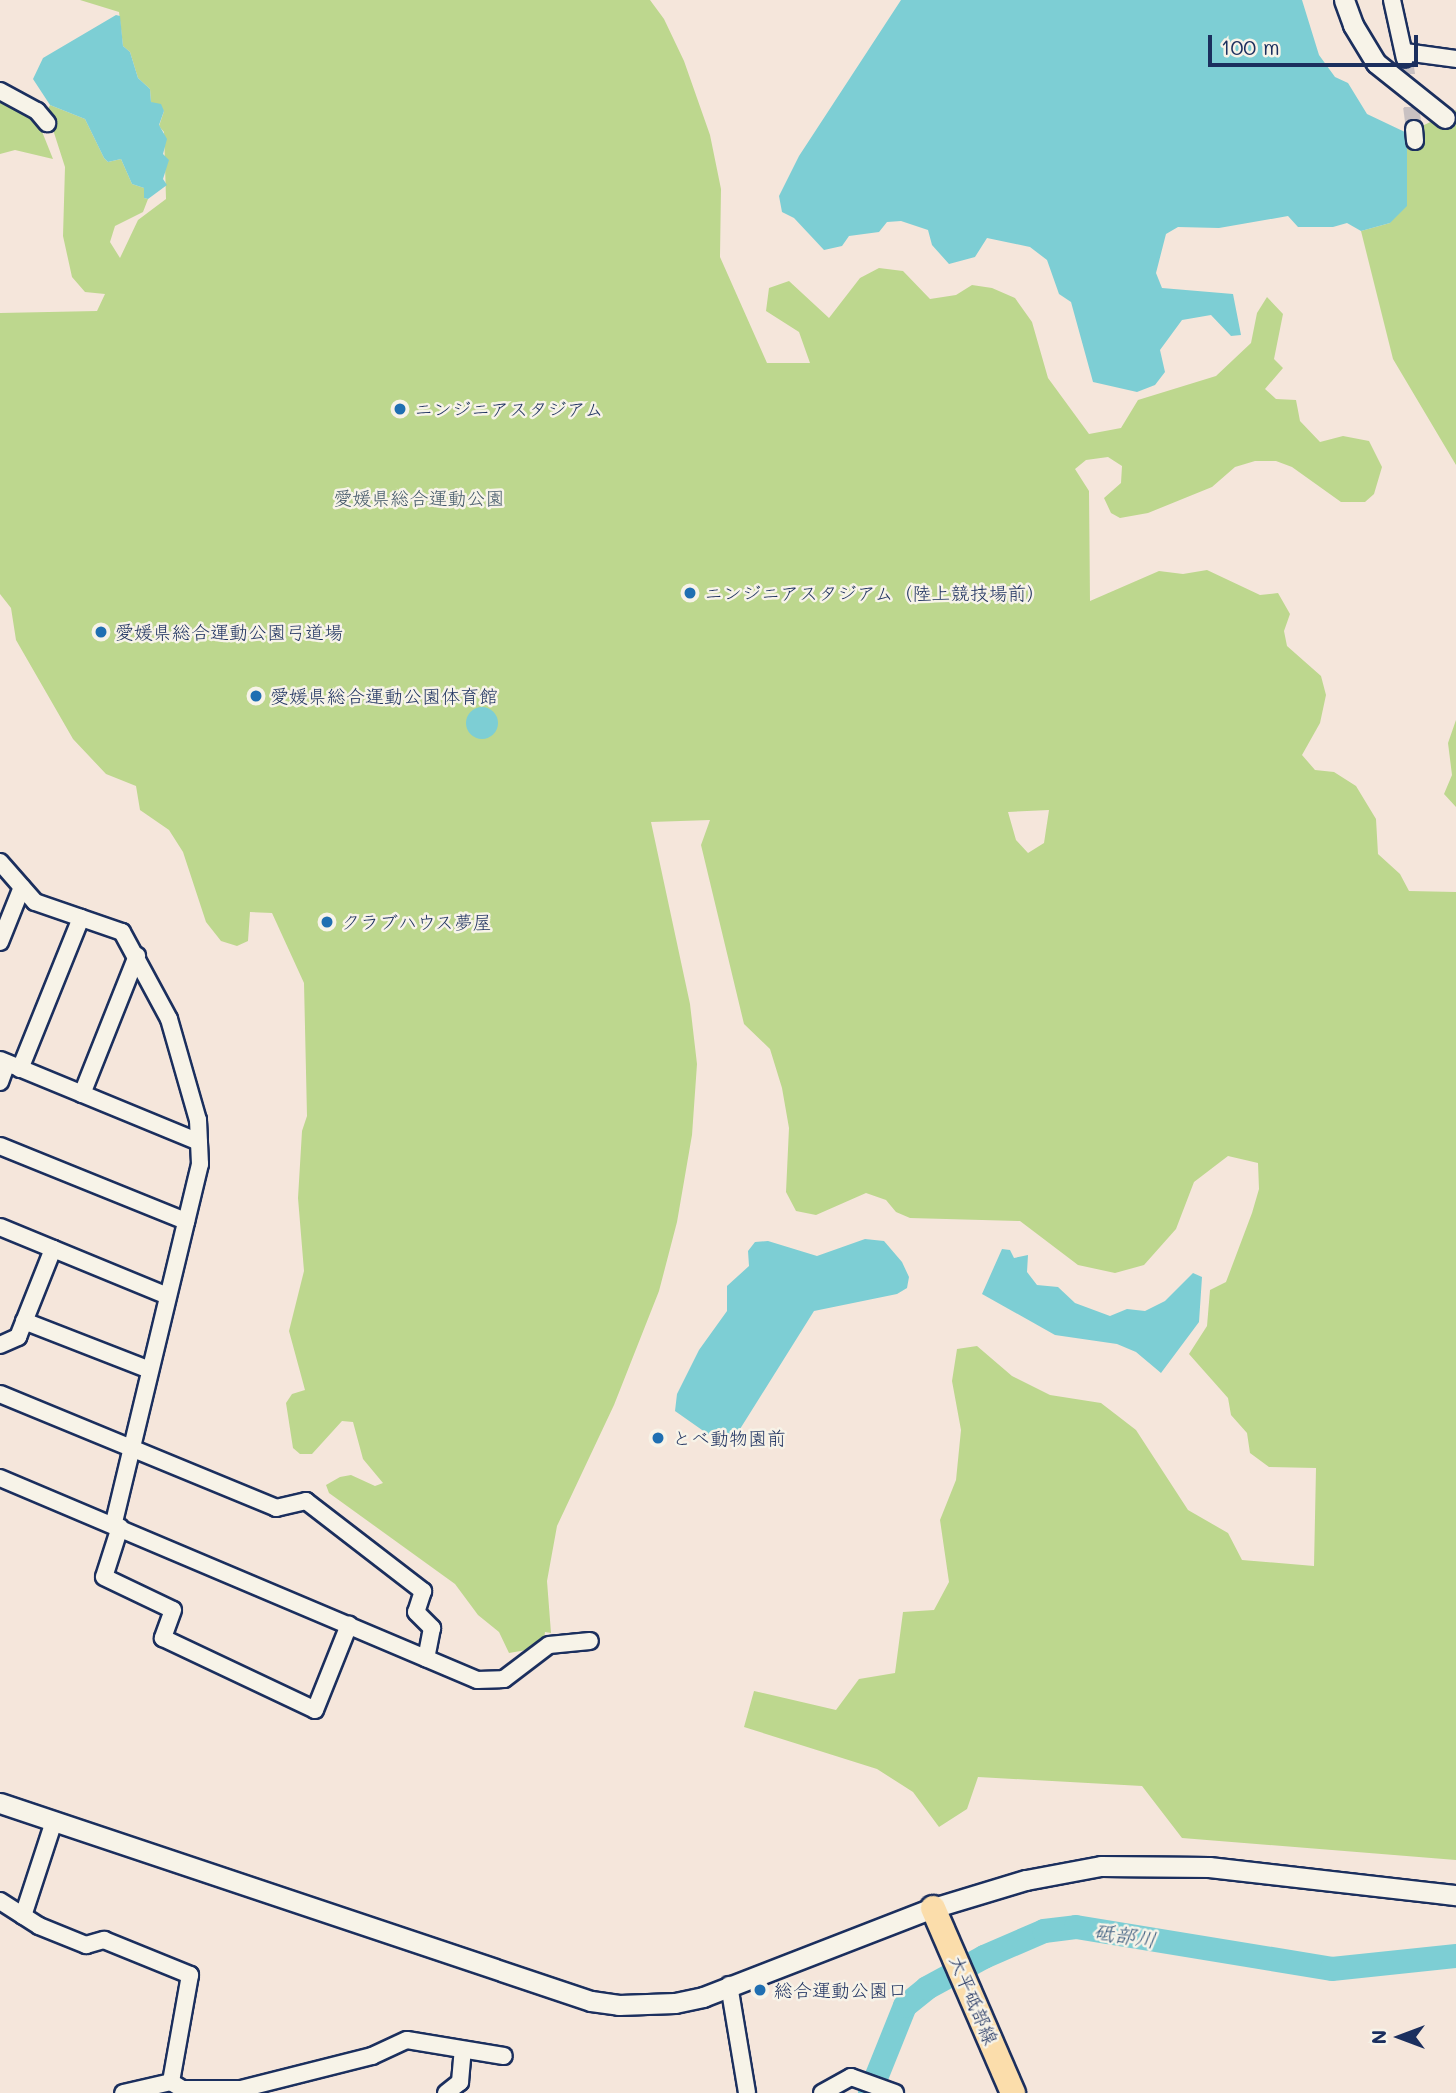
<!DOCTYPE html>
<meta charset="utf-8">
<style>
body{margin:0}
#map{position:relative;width:1456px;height:2093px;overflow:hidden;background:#f5e6db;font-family:Mali,"Klee One",sans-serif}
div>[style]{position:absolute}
.green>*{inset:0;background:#bdd78e}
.water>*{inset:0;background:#7dced4}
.round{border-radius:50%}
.river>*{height:24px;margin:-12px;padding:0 12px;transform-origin:12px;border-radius:12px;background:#7dced4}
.minor-tunnel>*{height:16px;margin-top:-8px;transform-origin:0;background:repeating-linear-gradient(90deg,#c9c1c2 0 16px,transparent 0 24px)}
.roads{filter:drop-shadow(2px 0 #1b2f5e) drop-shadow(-2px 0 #1b2f5e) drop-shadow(0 2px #1b2f5e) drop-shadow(0 -2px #1b2f5e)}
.minor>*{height:16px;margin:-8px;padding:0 8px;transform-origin:8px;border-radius:8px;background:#f7f3e8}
.tertiary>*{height:19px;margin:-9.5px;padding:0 9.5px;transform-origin:9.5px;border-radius:9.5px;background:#f7f3e8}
.primary>*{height:24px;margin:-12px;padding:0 12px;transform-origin:12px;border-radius:12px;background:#fbddab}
.dots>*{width:19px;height:19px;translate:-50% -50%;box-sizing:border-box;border:4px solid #f7f3e8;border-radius:50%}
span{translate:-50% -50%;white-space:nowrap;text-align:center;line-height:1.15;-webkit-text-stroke:5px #f7f3e8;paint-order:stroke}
.poi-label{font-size:19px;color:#1b2f5e}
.left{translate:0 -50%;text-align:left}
.park-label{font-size:19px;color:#44596a}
.street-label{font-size:19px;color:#1b2f5e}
.water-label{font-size:21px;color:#34577c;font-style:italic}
.north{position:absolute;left:1365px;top:2002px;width:70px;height:70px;-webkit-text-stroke:5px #f7f3e8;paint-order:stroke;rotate:270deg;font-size:19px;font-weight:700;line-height:28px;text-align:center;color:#1b2f5e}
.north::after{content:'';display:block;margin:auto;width:24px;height:32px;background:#1b2f5e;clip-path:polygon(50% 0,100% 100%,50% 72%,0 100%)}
.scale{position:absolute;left:1208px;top:35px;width:210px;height:32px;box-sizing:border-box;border:4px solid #1b2f5e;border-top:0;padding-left:9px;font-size:21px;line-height:24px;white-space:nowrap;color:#1b2f5e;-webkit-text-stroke:5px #f7f3e8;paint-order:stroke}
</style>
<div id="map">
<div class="green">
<div style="clip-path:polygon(evenodd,80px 0,650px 0,664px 19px,684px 61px,710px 135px,721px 189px,720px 257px,767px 363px,810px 363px,799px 332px,766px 311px,769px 288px,789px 281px,829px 318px,860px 278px,879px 268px,903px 271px,930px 299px,956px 295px,972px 285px,992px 288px,1015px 298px,1032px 322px,1048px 378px,1089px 434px,1121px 428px,1138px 400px,1216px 376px,1251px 343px,1257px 313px,1267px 297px,1283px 314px,1274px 359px,1283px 368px,1265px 389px,1276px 399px,1296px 400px,1300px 421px,1320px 442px,1343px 436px,1369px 441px,1382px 467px,1374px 494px,1365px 502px,1341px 502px,1292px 467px,1276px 461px,1255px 461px,1235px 467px,1212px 487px,1148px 513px,1120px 518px,1111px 513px,1104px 498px,1121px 483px,1122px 466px,1108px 457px,1086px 460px,1075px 469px,1089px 491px,1090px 601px,1159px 571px,1183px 574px,1207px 570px,1260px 595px,1278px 593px,1290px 614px,1284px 631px,1287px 646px,1321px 676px,1326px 695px,1320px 723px,1302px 755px,1315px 770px,1334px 772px,1356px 786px,1376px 819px,1378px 854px,1400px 874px,1409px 891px,1456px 892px,1456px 1860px,1182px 1838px,1142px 1786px,978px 1777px,967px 1809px,939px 1827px,913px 1792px,877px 1769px,744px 1727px,754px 1691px,836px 1710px,859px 1679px,895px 1673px,903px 1612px,934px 1610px,949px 1582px,940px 1520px,956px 1480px,961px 1430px,952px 1381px,957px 1349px,977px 1346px,1012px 1376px,1050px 1395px,1101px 1403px,1136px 1430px,1188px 1510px,1228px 1533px,1242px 1560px,1314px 1566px,1316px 1468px,1269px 1467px,1250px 1453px,1247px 1433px,1231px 1415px,1228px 1398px,1189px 1354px,1207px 1326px,1210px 1290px,1226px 1282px,1252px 1213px,1259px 1189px,1258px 1163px,1228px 1156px,1194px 1182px,1176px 1229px,1144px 1265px,1115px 1273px,1078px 1265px,1020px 1221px,910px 1218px,896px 1212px,886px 1200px,866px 1193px,816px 1215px,796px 1211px,786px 1192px,789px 1128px,782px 1088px,770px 1049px,744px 1024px,701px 845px,710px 820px,651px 822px,690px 1004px,697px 1064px,692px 1135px,677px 1222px,659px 1291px,614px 1405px,557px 1526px,547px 1581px,551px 1633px,545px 1632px,544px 1639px,532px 1649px,509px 1653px,499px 1632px,478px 1615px,455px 1584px,329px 1493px,326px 1485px,340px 1477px,351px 1475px,375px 1486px,383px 1483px,363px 1459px,353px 1422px,342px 1421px,312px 1454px,300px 1454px,293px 1448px,286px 1403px,292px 1394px,305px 1390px,289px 1331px,304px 1271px,298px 1198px,302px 1131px,307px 1116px,304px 983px,272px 913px,250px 912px,248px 941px,237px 946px,221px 941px,206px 922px,183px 852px,169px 830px,140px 810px,136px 786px,106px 774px,73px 739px,16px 640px,11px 608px,0 594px,0 313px,97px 311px,105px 294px,85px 292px,72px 277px,63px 236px,65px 167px,47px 111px,50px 105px,85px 119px,104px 158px,108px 162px,121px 159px,132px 184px,144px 188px,144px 198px,148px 199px,143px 212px,115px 226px,110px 242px,120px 258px,138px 220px,166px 199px,164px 132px,159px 126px,164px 111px,151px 102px,150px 89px,138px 78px,130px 52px,123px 46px,119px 12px,80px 0,1049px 810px,1044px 843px,1028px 853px,1016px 840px,1008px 812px,1049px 810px)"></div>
<div style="clip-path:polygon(0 98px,35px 114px,53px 159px,15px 150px,0 154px)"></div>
<div style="clip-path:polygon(1456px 110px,1456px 465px,1393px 359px,1361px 231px,1390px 223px,1407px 133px)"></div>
<div style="clip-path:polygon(1456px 720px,1456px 807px,1444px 794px,1452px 775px,1448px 743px)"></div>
</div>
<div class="water">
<div style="clip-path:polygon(901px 0,1302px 0,1319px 55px,1335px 77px,1348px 83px,1367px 114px,1407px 133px,1407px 206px,1390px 223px,1361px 231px,1347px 223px,1333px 227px,1298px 227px,1288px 216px,1219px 228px,1178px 227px,1166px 234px,1156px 273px,1162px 288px,1233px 294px,1241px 335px,1231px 336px,1211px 315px,1182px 320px,1160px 350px,1165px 372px,1155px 385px,1137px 392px,1093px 382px,1071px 302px,1059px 294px,1047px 260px,1030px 247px,987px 238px,975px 257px,949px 264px,932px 245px,928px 230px,901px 221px,887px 222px,879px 232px,849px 236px,842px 246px,824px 250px,794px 218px,782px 212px,779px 196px,799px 156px)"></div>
<div style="clip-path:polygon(116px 15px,120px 16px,123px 46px,130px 52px,138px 78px,150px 89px,151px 102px,161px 104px,164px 111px,159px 125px,167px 139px,163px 154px,169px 160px,163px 179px,167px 185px,148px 199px,144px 198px,144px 188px,132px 184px,121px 159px,108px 162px,104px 158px,85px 119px,50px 105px,33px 79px,43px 58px)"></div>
<div class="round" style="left:466px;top:707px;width:32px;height:32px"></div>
<div style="clip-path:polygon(865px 1239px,884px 1241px,902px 1262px,909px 1277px,907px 1288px,897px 1294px,814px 1311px,735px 1437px,712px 1437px,675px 1411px,677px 1394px,699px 1350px,727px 1311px,727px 1286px,749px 1266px,748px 1251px,755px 1242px,768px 1241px,817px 1256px)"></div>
<div style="clip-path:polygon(1002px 1249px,1010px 1250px,1014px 1258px,1028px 1255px,1027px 1272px,1037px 1285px,1058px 1287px,1075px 1303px,1110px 1316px,1127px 1309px,1145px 1311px,1165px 1301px,1193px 1273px,1202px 1277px,1199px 1322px,1161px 1373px,1136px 1352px,1117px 1344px,1055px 1335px,982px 1294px)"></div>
</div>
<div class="river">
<div style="left:870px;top:2093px;width:94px;rotate:-68.1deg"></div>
<div style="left:905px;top:2006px;width:28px;rotate:-39deg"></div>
<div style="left:927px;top:1988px;width:65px;rotate:-28.5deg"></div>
<div style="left:984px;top:1957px;width:65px;rotate:-23.4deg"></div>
<div style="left:1044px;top:1931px;width:32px;rotate:-7deg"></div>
<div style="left:1076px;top:1927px;width:259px;rotate:9.3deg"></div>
<div style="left:1332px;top:1969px;width:125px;rotate:-6deg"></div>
</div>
<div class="minor-tunnel">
<div style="left:1405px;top:59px;width:71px;rotate:82.7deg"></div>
</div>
<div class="roads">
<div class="minor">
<div style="left:1392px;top:0;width:60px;rotate:77.6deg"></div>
<div style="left:1405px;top:52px;width:51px;rotate:7.8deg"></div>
<div style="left:0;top:91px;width:42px;rotate:28.4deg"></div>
<div style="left:37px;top:111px;width:16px;rotate:50deg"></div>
<div style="left:1414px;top:129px;width:12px;rotate:85deg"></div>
<div style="left:0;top:862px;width:53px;rotate:48.8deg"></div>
<div style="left:35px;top:902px;width:92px;rotate:19deg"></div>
<div style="left:122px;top:932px;width:99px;rotate:61.6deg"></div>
<div style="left:169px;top:1019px;width:105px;rotate:74deg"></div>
<div style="left:198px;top:1120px;width:44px;rotate:87.4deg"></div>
<div style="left:200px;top:1164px;width:371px;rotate:103.5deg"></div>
<div style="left:0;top:942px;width:59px;rotate:-68.2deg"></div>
<div style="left:0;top:1060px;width:215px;rotate:22.4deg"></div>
<div style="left:20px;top:1069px;width:163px;rotate:-68deg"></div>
<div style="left:0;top:1082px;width:20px;rotate:-70deg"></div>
<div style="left:82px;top:1094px;width:149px;rotate:-68.3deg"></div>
<div style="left:0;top:1146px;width:201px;rotate:22deg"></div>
<div style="left:0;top:1227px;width:181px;rotate:22.4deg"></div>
<div style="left:24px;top:1321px;width:135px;rotate:21.3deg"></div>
<div style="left:0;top:1345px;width:20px;rotate:-24deg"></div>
<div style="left:18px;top:1337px;width:95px;rotate:-68.3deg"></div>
<div style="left:0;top:1394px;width:299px;rotate:22.4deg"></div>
<div style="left:276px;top:1508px;width:31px;rotate:-13deg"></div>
<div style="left:306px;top:1501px;width:148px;rotate:37.6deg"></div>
<div style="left:423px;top:1591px;width:22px;rotate:108deg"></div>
<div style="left:416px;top:1612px;width:23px;rotate:45deg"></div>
<div style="left:432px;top:1628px;width:31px;rotate:101deg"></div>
<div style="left:0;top:1478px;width:518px;rotate:22.95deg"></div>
<div style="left:477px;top:1680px;width:27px;rotate:-2deg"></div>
<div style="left:504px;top:1679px;width:56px;rotate:-37.1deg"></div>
<div style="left:549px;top:1645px;width:41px;rotate:-5.6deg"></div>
<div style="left:120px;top:1527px;width:52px;rotate:107.7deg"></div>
<div style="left:104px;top:1577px;width:76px;rotate:25.6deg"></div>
<div style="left:173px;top:1610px;width:30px;rotate:110deg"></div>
<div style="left:163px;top:1638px;width:168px;rotate:25.3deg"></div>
<div style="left:315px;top:1710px;width:92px;rotate:-68.2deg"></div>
<div style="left:0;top:1901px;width:46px;rotate:32.7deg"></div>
<div style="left:39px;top:1926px;width:51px;rotate:22deg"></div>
<div style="left:86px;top:1945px;width:19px;rotate:-16deg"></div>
<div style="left:104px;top:1940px;width:93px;rotate:22.1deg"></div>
<div style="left:190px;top:1975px;width:109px;rotate:100.1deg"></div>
<div style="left:171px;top:2082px;width:49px;rotate:167.1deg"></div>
<div style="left:23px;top:1916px;width:100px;rotate:-71.9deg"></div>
<div style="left:729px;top:1985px;width:109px;rotate:80.5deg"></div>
<div style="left:171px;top:2082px;width:13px;rotate:32deg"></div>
<div style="left:182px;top:2089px;width:59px"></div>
<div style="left:241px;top:2089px;width:135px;rotate:-14.1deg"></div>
<div style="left:372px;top:2056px;width:38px;rotate:-25deg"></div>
<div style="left:407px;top:2040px;width:98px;rotate:9.4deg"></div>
<div style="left:446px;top:2093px;width:18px;rotate:-38deg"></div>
<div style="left:460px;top:2082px;width:32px;rotate:-85deg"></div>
<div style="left:822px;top:2093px;width:33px;rotate:-29deg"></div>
<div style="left:851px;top:2077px;width:47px;rotate:20deg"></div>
</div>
<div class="tertiary">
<div style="left:1344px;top:0;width:27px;rotate:70deg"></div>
<div style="left:1353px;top:25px;width:44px;rotate:58.8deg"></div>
<div style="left:1376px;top:63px;width:88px;rotate:38.6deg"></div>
<div style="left:0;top:1803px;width:623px;rotate:18.52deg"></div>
<div style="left:591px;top:2001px;width:28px;rotate:8deg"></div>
<div style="left:619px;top:2005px;width:56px;rotate:-2deg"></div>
<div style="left:675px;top:2003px;width:29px;rotate:-12deg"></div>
<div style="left:703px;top:1997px;width:247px;rotate:-21.2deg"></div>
<div style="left:933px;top:1908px;width:97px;rotate:-16.8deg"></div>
<div style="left:1026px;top:1880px;width:76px;rotate:-10.6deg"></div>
<div style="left:1101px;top:1866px;width:108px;rotate:0.5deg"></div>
<div style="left:1209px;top:1867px;width:249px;rotate:6.5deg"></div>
</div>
<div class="primary">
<div style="left:933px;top:1908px;width:202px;rotate:66.6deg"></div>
</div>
</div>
<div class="dots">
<div style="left:400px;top:409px;background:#1f6fb2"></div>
<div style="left:690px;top:593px;background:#1f6fb2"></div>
<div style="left:101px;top:632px;background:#1f6fb2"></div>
<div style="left:256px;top:696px;background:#1f6fb2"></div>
<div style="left:327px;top:922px;background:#1f6fb2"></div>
<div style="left:658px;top:1438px;background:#1f6fb2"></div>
<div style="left:760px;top:1990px;background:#1f6fb2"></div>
</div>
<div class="poi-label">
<span class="left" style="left:414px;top:409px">ニンジニアスタジアム</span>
<span class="left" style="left:704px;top:593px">ニンジニアスタジアム（陸上競技場前）</span>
<span class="left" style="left:115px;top:632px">愛媛県総合運動公園弓道場</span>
<span class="left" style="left:270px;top:696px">愛媛県総合運動公園体育館</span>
<span class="left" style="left:341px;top:922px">クラブハウス夢屋</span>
<span class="left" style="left:672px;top:1438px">とべ動物園前</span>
<span class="left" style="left:774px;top:1990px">総合運動公園口</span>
</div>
<div class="park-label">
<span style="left:419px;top:498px">愛媛県総合運動公園</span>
</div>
<div class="street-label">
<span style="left:974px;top:2000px;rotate:67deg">大平砥部線</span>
</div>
<div class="water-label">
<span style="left:1125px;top:1935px;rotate:9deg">砥部川</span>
</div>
<div class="north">N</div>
<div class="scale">100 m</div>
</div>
